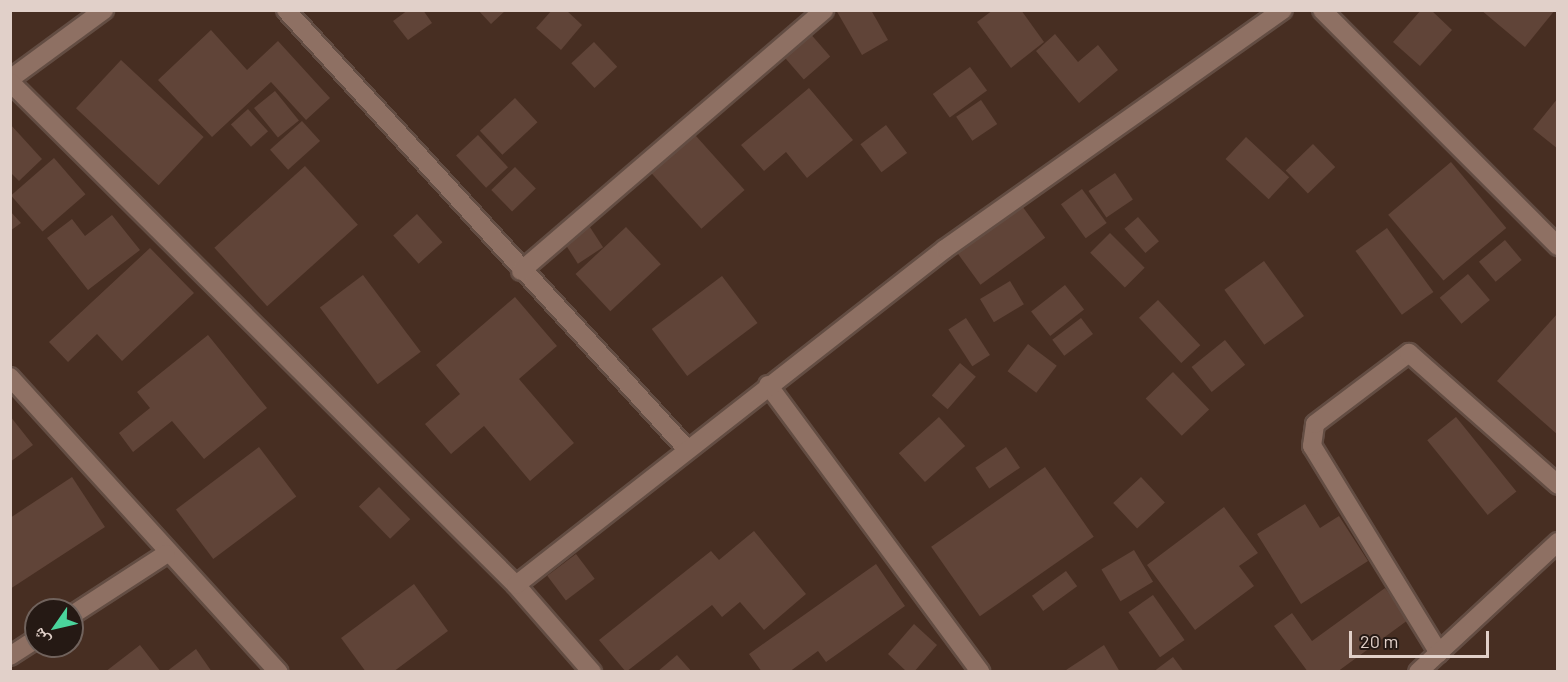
<!DOCTYPE html>
<meta charset="utf-8">
<style>
body{margin:0}
#map{position:relative;width:1568px;height:682px;overflow:hidden;background:#472e22;font-family:Barlow,"Noto Naskh Arabic",sans-serif}
div>[style]{position:absolute}
.building>*{inset:0;background:#604438;transform-origin:0 0}
.roads{filter:drop-shadow(2px 0 #634d43) drop-shadow(-2px 0 #634d43) drop-shadow(0 2px #634d43) drop-shadow(0 -2px #634d43)}
.street>*{height:18px;margin:-9px;padding:0 9px;transform-origin:9px;border-radius:9px;background:#8e7063}
span{translate:-50% -50%;white-space:nowrap;text-align:center;line-height:1.15;-webkit-text-stroke:4.5px #251914;paint-order:stroke}
.frame{position:absolute;inset:0;border:12px solid #e1d0c9;pointer-events:none}
.north{position:absolute;left:24px;top:598px;width:60px;height:60px;box-sizing:border-box;background:#251914;border:2px solid #70625c;border-radius:50%;rotate:236deg;font-size:16px;font-weight:700;line-height:24px;text-align:center;color:#e1d0c9}
.north::after{content:'';display:block;margin:auto;width:21px;height:27px;background:#4ad49c;clip-path:polygon(50% 0,100% 100%,50% 72%,0 100%)}
.scale{position:absolute;left:1349px;top:631px;width:140px;height:27px;box-sizing:border-box;border:3px solid #e1d0c9;border-top:0;padding-left:8px;font-size:18px;line-height:21px;white-space:nowrap;color:#e1d0c9;-webkit-text-stroke:4px #251914;paint-order:stroke}
</style>
<div id="map">
<div class="building">
<div style="clip-path:polygon(408px 10px,423px 10px,432px 23px,408px 40px,393px 21px)"></div>
<div style="clip-path:polygon(478px 10px,506px 10px,491px 24px)"></div>
<div style="clip-path:polygon(552px 10px,566px 10px,582px 25px,561px 50px,536px 28px)"></div>
<div style="clip-path:polygon(836px 10px,871px 10px,888px 40px,862px 55px)"></div>
<div style="clip-path:polygon(993px 10px,1021px 10px,1044px 42px,1011px 68px,977px 22px)"></div>
<div style="clip-path:polygon(1421px 10px,1431px 10px,1452px 30px,1420px 66px,1393px 42px)"></div>
<div style="clip-path:polygon(1481px 10px,1555px 10px,1525px 47px)"></div>
<div style="left:802px;top:24px;width:43px;height:35px;rotate:49deg"></div>
<div style="clip-path:polygon(211px 30px,247px 70px,278px 41px,330px 98px,306px 120px,271px 82px,212px 137px,158px 80px)"></div>
<div style="clip-path:polygon(1055px 34px,1078px 62px,1098px 45px,1118px 70px,1079px 103px,1036px 51px)"></div>
<div style="left:594px;top:42px;width:34px;height:31px;rotate:47deg"></div>
<div style="left:121px;top:60px;width:113px;height:66px;rotate:43deg"></div>
<div style="left:970px;top:67px;width:29px;height:46px;rotate:54deg"></div>
<div style="clip-path:polygon(809px 88px,853px 140px,807px 178px,786px 152px,764px 171px,741px 145px)"></div>
<div style="left:275px;top:91px;width:38px;height:27px;rotate:51deg"></div>
<div style="left:515px;top:98px;width:33px;height:48px;rotate:47deg"></div>
<div style="clip-path:polygon(1558px 98px,1558px 149px,1533px 129px)"></div>
<div style="left:981px;top:100px;width:29px;height:30px;rotate:56deg"></div>
<div style="left:248px;top:109px;width:30px;height:23px;rotate:48deg"></div>
<div style="left:302px;top:121px;width:27px;height:43px;rotate:48deg"></div>
<div style="clip-path:polygon(10px 124px,42px 159px,19px 181px,10px 172px)"></div>
<div style="left:886px;top:125px;width:35px;height:32px;rotate:53deg"></div>
<div style="left:687px;top:126px;width:86px;height:58px;rotate:48deg"></div>
<div style="left:478px;top:135px;width:44px;height:30px;rotate:47deg"></div>
<div style="left:1246px;top:137px;width:59px;height:30px;rotate:43deg"></div>
<div style="left:1313px;top:144px;width:32px;height:38px;rotate:46deg"></div>
<div style="left:54px;top:158px;width:48px;height:57px;rotate:49deg"></div>
<div style="left:1451px;top:162px;width:86px;height:82px;rotate:50deg"></div>
<div style="left:305px;top:166px;width:79px;height:122px;rotate:48deg"></div>
<div style="left:515px;top:167px;width:30px;height:33px;rotate:46deg"></div>
<div style="left:1115px;top:173px;width:32px;height:32px;rotate:56deg"></div>
<div style="left:1082px;top:189px;width:42px;height:26px;rotate:54deg"></div>
<div style="left:1017px;top:199px;width:48px;height:80px;rotate:54deg"></div>
<div style="clip-path:polygon(10px 211px,21px 223px,10px 231px)"></div>
<div style="left:417px;top:214px;width:38px;height:32px;rotate:48deg"></div>
<div style="clip-path:polygon(112px 215px,140px 250px,88px 290px,47px 238px,72px 219px,85px 236px)"></div>
<div style="left:1138px;top:217px;width:32px;height:18px;rotate:49deg"></div>
<div style="left:584px;top:218px;width:35px;height:30px;rotate:57deg"></div>
<div style="left:626px;top:227px;width:51px;height:69px;rotate:47deg"></div>
<div style="left:1387px;top:228px;width:79px;height:39px;rotate:54deg"></div>
<div style="left:1110px;top:233px;width:49px;height:28px;rotate:45deg"></div>
<div style="left:1505px;top:240px;width:26px;height:34px;rotate:50deg"></div>
<div style="clip-path:polygon(150px 248px,194px 293px,122px 361px,97px 334px,68px 362px,49px 342px)"></div>
<div style="left:1264px;top:261px;width:68px;height:49px;rotate:54deg"></div>
<div style="left:1468px;top:274px;width:34px;height:37px;rotate:50deg"></div>
<div style="left:363px;top:275px;width:96px;height:54px;rotate:53deg"></div>
<div style="left:722px;top:276px;width:59px;height:88px;rotate:53deg"></div>
<div style="left:1010px;top:281px;width:27px;height:35px;rotate:59deg"></div>
<div style="left:1065px;top:285px;width:31px;height:43px;rotate:52deg"></div>
<div style="clip-path:polygon(515px 297px,557px 346px,519px 379px,574px 443px,530px 481px,484px 426px,451px 454px,425px 424px,460px 394px,436px 365px)"></div>
<div style="left:1158px;top:300px;width:62px;height:26px;rotate:47deg"></div>
<div style="clip-path:polygon(1558px 313px,1558px 435px,1497px 381px)"></div>
<div style="left:966px;top:318px;width:44px;height:21px;rotate:57deg"></div>
<div style="left:1081px;top:318px;width:20px;height:36px;rotate:53deg"></div>
<div style="clip-path:polygon(208px 335px,267px 408px,204px 459px,172px 421px,133px 452px,119px 433px,150px 408px,137px 392px)"></div>
<div style="left:1225px;top:340px;width:32px;height:43px;rotate:51deg"></div>
<div style="left:1028px;top:344px;width:36px;height:34px;rotate:37deg"></div>
<div style="left:960px;top:363px;width:21px;height:43px;rotate:41deg"></div>
<div style="left:1173px;top:372px;width:52px;height:38px;rotate:46deg"></div>
<div style="clip-path:polygon(10px 416px,33px 445px,10px 462px)"></div>
<div style="left:939px;top:417px;width:39px;height:54px;rotate:48deg"></div>
<div style="left:1456px;top:417px;width:96px;height:37px;rotate:51deg"></div>
<div style="left:259px;top:447px;width:62px;height:104px;rotate:53deg"></div>
<div style="left:1006px;top:447px;width:25px;height:37px;rotate:56deg"></div>
<div style="left:1045px;top:467px;width:85px;height:139px;rotate:55deg"></div>
<div style="clip-path:polygon(72px 477px,105px 527px,10px 589px,10px 518px)"></div>
<div style="left:1141px;top:477px;width:35px;height:38px;rotate:47deg"></div>
<div style="left:379px;top:487px;width:45px;height:28px;rotate:46deg"></div>
<div style="clip-path:polygon(1305px 504px,1320px 528px,1339px 516px,1368px 561px,1301px 604px,1257px 534px)"></div>
<div style="clip-path:polygon(1224px 507px,1258px 553px,1239px 566px,1254px 586px,1195px 630px,1147px 565px)"></div>
<div style="clip-path:polygon(754px 531px,806px 594px,764px 630px,740px 602px,722px 617px,712px 605px,626px 672px,599px 640px,711px 551px,719px 560px)"></div>
<div style="left:1134px;top:550px;width:37px;height:38px;rotate:59deg"></div>
<div style="left:576px;top:554px;width:31px;height:36px;rotate:53deg"></div>
<div style="clip-path:polygon(876px 564px,905px 606px,826px 662px,818px 651px,789px 672px,762px 672px,749px 654px)"></div>
<div style="left:1066px;top:571px;width:19px;height:42px;rotate:54deg"></div>
<div style="clip-path:polygon(414px 584px,448px 631px,393px 672px,366px 672px,341px 638px)"></div>
<div style="clip-path:polygon(1385px 588px,1408px 620px,1337px 672px,1308px 672px,1274px 626px,1292px 613px,1312px 641px)"></div>
<div style="left:1153px;top:595px;width:55px;height:30px;rotate:55deg"></div>
<div style="clip-path:polygon(914px 624px,937px 645px,914px 672px,907px 672px,888px 654px)"></div>
<div style="clip-path:polygon(140px 645px,161px 672px,105px 672px)"></div>
<div style="clip-path:polygon(1104px 645px,1120px 672px,1063px 672px)"></div>
<div style="clip-path:polygon(196px 649px,212px 672px,166px 672px)"></div>
<div style="clip-path:polygon(677px 655px,692px 672px,657px 672px)"></div>
<div style="clip-path:polygon(1173px 657px,1184px 672px,1153px 672px)"></div>
</div>
<div class="roads">
<div class="street">
<div style="left:286px;top:10px;width:595px;rotate:47.59deg"></div>
<div style="left:1322px;top:10px;width:334px;rotate:45deg"></div>
<div style="left:10px;top:79px;width:117px;rotate:-36.3deg"></div>
<div style="left:10px;top:82px;width:713px;rotate:44.83deg"></div>
<div style="left:516px;top:585px;width:116px;rotate:48.9deg"></div>
<div style="left:521px;top:271px;width:400px;rotate:-40.7deg"></div>
<div style="left:10px;top:377px;width:399px;rotate:47.7deg"></div>
<div style="left:768px;top:385px;width:357px;rotate:53.5deg"></div>
<div style="left:516px;top:585px;width:545px;rotate:-38.07deg"></div>
<div style="left:945px;top:249px;width:414px;rotate:-35.3deg"></div>
<div style="left:72px;top:615px;width:112px;rotate:-33deg"></div>
<div style="left:1439px;top:653px;width:243px;rotate:-121.5deg"></div>
<div style="left:1312px;top:446px;width:22px;rotate:-82deg"></div>
<div style="left:1315px;top:424px;width:118px;rotate:-37.1deg"></div>
<div style="left:1409px;top:353px;width:199px;rotate:41.5deg"></div>
<div style="left:10px;top:656px;width:31px;rotate:-33deg"></div>
<div style="left:1418px;top:672px;width:191px;rotate:-42.9deg"></div>
</div>
</div>
<div class="frame"></div>
<div class="north">ش</div>
<div class="scale">20 m</div>
</div>
